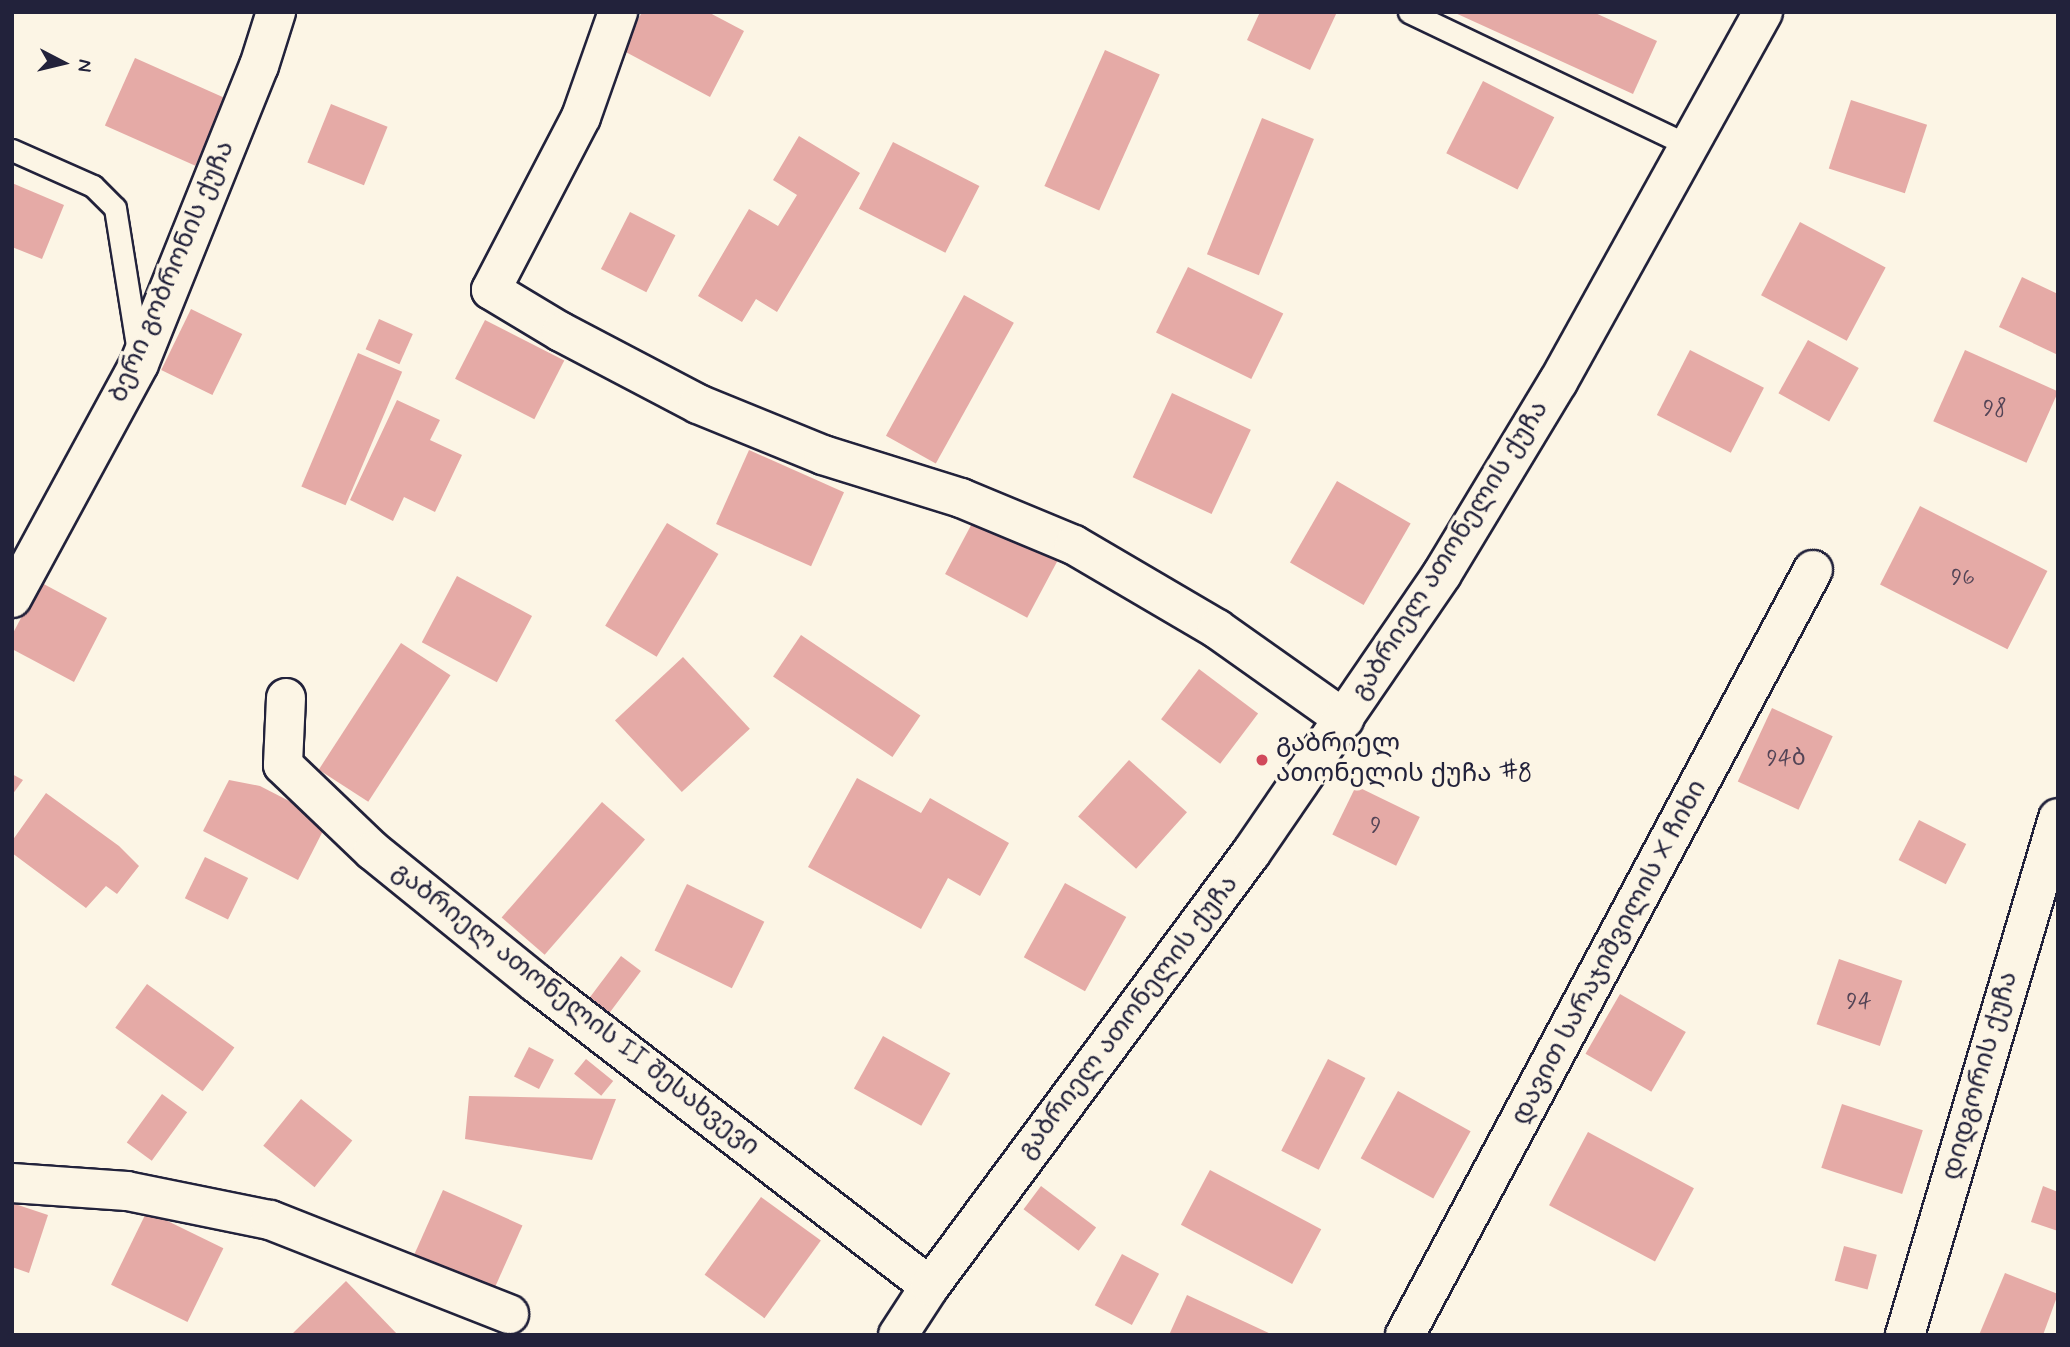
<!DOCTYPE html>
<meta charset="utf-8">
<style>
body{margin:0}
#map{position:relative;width:2070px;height:1347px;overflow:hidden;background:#fcf5e5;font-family:Mynerve,"Noto Sans Georgian",sans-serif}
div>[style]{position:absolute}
.building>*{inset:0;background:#e5aaa6;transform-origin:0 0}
.roads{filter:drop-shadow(2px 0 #22223b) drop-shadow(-2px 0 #22223b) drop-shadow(0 2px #22223b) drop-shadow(0 -2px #22223b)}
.lane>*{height:21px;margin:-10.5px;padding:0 10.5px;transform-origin:10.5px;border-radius:10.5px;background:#fcf5e5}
.street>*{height:38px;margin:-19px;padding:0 19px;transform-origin:19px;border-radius:19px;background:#fcf5e5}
.secondary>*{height:38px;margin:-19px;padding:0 19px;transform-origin:19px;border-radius:19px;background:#fcf5e5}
.dots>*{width:19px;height:19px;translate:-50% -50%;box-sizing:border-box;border:4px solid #fcf5e5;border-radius:50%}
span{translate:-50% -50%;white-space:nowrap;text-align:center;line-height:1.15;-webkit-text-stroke:7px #fcf5e5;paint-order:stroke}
.number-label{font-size:23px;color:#534456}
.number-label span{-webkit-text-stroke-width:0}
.street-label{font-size:26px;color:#22223b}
.poi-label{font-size:26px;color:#22223b}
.left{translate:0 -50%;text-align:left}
.frame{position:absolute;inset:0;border:14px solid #22223b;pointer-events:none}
.north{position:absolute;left:28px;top:28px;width:70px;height:70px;-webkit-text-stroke:5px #fcf5e5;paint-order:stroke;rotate:97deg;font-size:19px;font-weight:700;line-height:28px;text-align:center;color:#22223b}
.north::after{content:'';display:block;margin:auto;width:24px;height:32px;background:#22223b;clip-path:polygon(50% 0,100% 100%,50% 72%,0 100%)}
</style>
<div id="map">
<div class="building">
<div style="clip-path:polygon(642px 12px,708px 12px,744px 31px,710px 97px,622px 50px)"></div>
<div style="clip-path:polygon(1260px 12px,1337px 12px,1310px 70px,1247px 40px)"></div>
<div style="clip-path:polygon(1453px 12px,1593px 12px,1657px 41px,1633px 94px)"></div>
<div style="left:1105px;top:50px;width:60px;height:149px;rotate:24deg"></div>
<div style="left:135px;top:58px;width:99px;height:74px;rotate:24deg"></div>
<div style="left:1483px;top:81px;width:80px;height:81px;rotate:27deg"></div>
<div style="left:1851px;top:100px;width:80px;height:72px;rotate:18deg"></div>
<div style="left:331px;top:104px;width:61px;height:63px;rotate:22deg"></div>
<div style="left:1262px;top:118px;width:56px;height:147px;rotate:22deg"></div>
<div style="clip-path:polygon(799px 136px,860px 173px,777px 312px,756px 299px,742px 322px,698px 296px,749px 209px,778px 226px,797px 195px,773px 180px)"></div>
<div style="left:893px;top:142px;width:97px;height:75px;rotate:27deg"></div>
<div style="clip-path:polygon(12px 183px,64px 205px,42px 259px,12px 247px)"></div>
<div style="left:630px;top:212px;width:51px;height:64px;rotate:27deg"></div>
<div style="left:1800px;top:222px;width:97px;height:83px;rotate:28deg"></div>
<div style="left:1188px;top:267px;width:106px;height:73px;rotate:26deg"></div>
<div style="clip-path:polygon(2022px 277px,2058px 294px,2058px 355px,1999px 327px)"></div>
<div style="left:964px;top:295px;width:57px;height:161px;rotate:29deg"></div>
<div style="left:191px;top:309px;width:57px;height:68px;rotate:26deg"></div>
<div style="left:379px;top:319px;width:37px;height:33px;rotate:24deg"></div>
<div style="left:485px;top:320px;width:89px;height:66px;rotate:27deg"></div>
<div style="left:1808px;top:340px;width:58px;height:61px;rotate:29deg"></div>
<div style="left:1690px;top:350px;width:83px;height:73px;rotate:27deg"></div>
<div style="left:1965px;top:350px;width:102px;height:78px;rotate:24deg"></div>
<div style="left:358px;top:353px;width:48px;height:145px;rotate:23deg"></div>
<div style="left:1172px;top:393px;width:87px;height:93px;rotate:25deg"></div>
<div style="clip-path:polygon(397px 400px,440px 420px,430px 440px,462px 455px,435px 512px,404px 497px,393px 521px,350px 500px)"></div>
<div style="left:749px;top:450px;width:104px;height:81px;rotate:24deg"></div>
<div style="left:1337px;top:481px;width:85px;height:94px;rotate:30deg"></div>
<div style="left:1920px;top:506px;width:143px;height:88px;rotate:27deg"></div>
<div style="left:977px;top:514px;width:93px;height:68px;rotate:28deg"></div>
<div style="left:667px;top:523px;width:60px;height:120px;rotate:31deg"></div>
<div style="left:457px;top:576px;width:85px;height:75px;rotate:28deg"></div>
<div style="clip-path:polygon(40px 582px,107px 618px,74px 682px,12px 649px,12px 635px)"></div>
<div style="left:801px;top:635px;width:144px;height:50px;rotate:34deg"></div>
<div style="left:401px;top:643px;width:59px;height:151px;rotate:33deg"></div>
<div style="left:683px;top:657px;width:98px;height:93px;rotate:47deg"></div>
<div style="left:1199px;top:669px;width:74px;height:63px;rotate:37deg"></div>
<div style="left:1772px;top:708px;width:67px;height:81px;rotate:25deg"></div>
<div style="left:1129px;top:760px;width:78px;height:76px;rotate:42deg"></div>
<div style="clip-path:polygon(12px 774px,23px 780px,12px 795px)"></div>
<div style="clip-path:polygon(857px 778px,921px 813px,930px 798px,1009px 843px,980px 896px,948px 878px,921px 929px,808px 867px)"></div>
<div style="clip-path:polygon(229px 780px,260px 786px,328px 821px,298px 880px,203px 831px)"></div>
<div style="left:1356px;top:786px;width:71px;height:54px;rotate:26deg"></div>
<div style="clip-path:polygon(46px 793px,119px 846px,139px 866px,117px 894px,106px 886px,86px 908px,12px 853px,12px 841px)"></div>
<div style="left:602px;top:802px;width:57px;height:153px;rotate:41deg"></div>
<div style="left:1919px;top:820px;width:53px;height:45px;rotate:27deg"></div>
<div style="left:205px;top:857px;width:48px;height:46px;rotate:26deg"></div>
<div style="left:1065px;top:883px;width:70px;height:85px;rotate:29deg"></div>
<div style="left:687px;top:884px;width:86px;height:74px;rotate:26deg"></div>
<div style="left:621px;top:956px;width:25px;height:67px;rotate:37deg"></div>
<div style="left:1839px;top:959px;width:67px;height:69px;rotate:19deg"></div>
<div style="left:147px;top:984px;width:108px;height:54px;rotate:36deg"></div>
<div style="left:1620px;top:994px;width:76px;height:69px;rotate:30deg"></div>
<div style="left:883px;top:1036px;width:77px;height:60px;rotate:29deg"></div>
<div style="left:529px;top:1047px;width:28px;height:33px;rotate:27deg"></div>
<div style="left:586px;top:1059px;width:35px;height:19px;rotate:39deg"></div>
<div style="left:1328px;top:1059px;width:42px;height:103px;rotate:27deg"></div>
<div style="left:1398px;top:1091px;width:83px;height:77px;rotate:29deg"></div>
<div style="left:162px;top:1094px;width:31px;height:60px;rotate:36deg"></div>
<div style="clip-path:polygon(469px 1096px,616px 1099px,592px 1160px,465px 1139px)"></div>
<div style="left:301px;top:1099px;width:66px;height:60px;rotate:39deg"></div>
<div style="left:1842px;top:1104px;width:85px;height:67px;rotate:18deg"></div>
<div style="left:1588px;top:1132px;width:120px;height:83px;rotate:28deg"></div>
<div style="left:1210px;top:1170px;width:126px;height:62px;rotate:28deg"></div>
<div style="left:1041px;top:1186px;width:69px;height:29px;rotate:37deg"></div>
<div style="clip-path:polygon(2043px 1186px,2058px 1192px,2058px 1231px,2031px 1222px)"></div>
<div style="left:443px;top:1190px;width:87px;height:72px;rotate:24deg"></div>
<div style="left:761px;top:1197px;width:74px;height:96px;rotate:36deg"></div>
<div style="clip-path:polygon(12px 1203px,48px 1215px,29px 1273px,12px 1267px)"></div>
<div style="left:147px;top:1211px;width:85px;height:82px;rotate:26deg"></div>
<div style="left:1844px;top:1246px;width:34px;height:36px;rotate:15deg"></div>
<div style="left:1122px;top:1254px;width:42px;height:58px;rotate:28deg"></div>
<div style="clip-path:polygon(2005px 1273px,2058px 1294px,2043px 1335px,1979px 1335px)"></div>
<div style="clip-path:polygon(346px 1281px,398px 1335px,291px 1335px)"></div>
<div style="clip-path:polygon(1187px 1295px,1273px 1335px,1169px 1335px)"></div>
</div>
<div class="roads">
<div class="lane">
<div style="left:1409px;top:12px;width:311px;rotate:25.5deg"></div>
<div style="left:12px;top:150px;width:89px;rotate:24deg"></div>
<div style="left:93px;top:186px;width:31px;rotate:45deg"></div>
<div style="left:115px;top:208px;width:145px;rotate:80.9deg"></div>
</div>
<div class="street">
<div style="left:618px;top:12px;width:111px;rotate:109.4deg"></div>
<div style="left:581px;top:117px;width:195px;rotate:117.5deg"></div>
<div style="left:491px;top:290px;width:82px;rotate:31deg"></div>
<div style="left:561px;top:332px;width:155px;rotate:27.7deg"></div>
<div style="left:698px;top:404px;width:135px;rotate:22.2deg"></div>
<div style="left:823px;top:455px;width:145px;rotate:17.3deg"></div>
<div style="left:961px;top:498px;width:122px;rotate:22.6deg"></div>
<div style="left:1074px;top:545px;width:166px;rotate:30.4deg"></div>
<div style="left:1217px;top:629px;width:156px;rotate:35.3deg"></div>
<div style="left:12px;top:598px;width:266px;rotate:-61.5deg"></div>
<div style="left:139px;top:364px;width:321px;rotate:-68.1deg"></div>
<div style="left:259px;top:66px;width:57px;rotate:-72.5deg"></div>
<div style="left:286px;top:698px;width:67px;rotate:92.6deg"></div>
<div style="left:283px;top:765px;width:124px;rotate:43.7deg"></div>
<div style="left:373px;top:851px;width:210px;rotate:39deg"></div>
<div style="left:536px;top:983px;width:497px;rotate:37.6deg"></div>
<div style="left:12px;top:1183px;width:115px;rotate:4deg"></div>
<div style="left:127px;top:1191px;width:146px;rotate:11.5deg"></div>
<div style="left:270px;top:1220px;width:257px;rotate:21.5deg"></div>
<div style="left:898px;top:1335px;width:59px;rotate:-56.9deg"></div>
<div style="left:930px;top:1286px;width:539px;rotate:-53.45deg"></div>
<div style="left:1251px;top:853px;width:338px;rotate:-55.6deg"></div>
<div style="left:1442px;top:574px;width:224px;rotate:-58.9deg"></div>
<div style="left:1558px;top:382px;width:423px;rotate:-61deg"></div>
<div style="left:1405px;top:1335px;width:867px;rotate:-61.93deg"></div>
</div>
<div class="secondary">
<div style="left:1905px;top:1335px;width:539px;rotate:-73.51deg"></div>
</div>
</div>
<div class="dots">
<div style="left:1262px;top:760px;background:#d1495b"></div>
</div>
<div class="number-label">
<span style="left:1995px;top:409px">98</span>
<span style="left:1963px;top:578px">96</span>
<span style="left:1786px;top:759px">94ბ</span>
<span style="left:1376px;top:826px">9</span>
<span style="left:1859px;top:1002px">94</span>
</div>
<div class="street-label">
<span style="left:173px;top:272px;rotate:-67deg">ბერი გობრონის ქუჩა</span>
<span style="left:1451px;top:551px;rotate:-58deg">გაბრიელ ათონელის ქუჩა</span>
<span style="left:1610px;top:953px;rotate:-62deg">დავით სარაჯიშვილის X ჩიხი</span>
<span style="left:575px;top:1010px;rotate:38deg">გაბრიელ ათონელის II შესახვევი</span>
<span style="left:1129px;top:1018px;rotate:-53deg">გაბრიელ ათონელის ქუჩა</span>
<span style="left:1981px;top:1076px;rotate:-74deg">დიდგორის ქუჩა</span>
</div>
<div class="poi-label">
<span class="left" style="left:1276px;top:760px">გაბრიელ<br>ათონელის ქუჩა #8</span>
</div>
<div class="frame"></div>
<div class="north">N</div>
</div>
